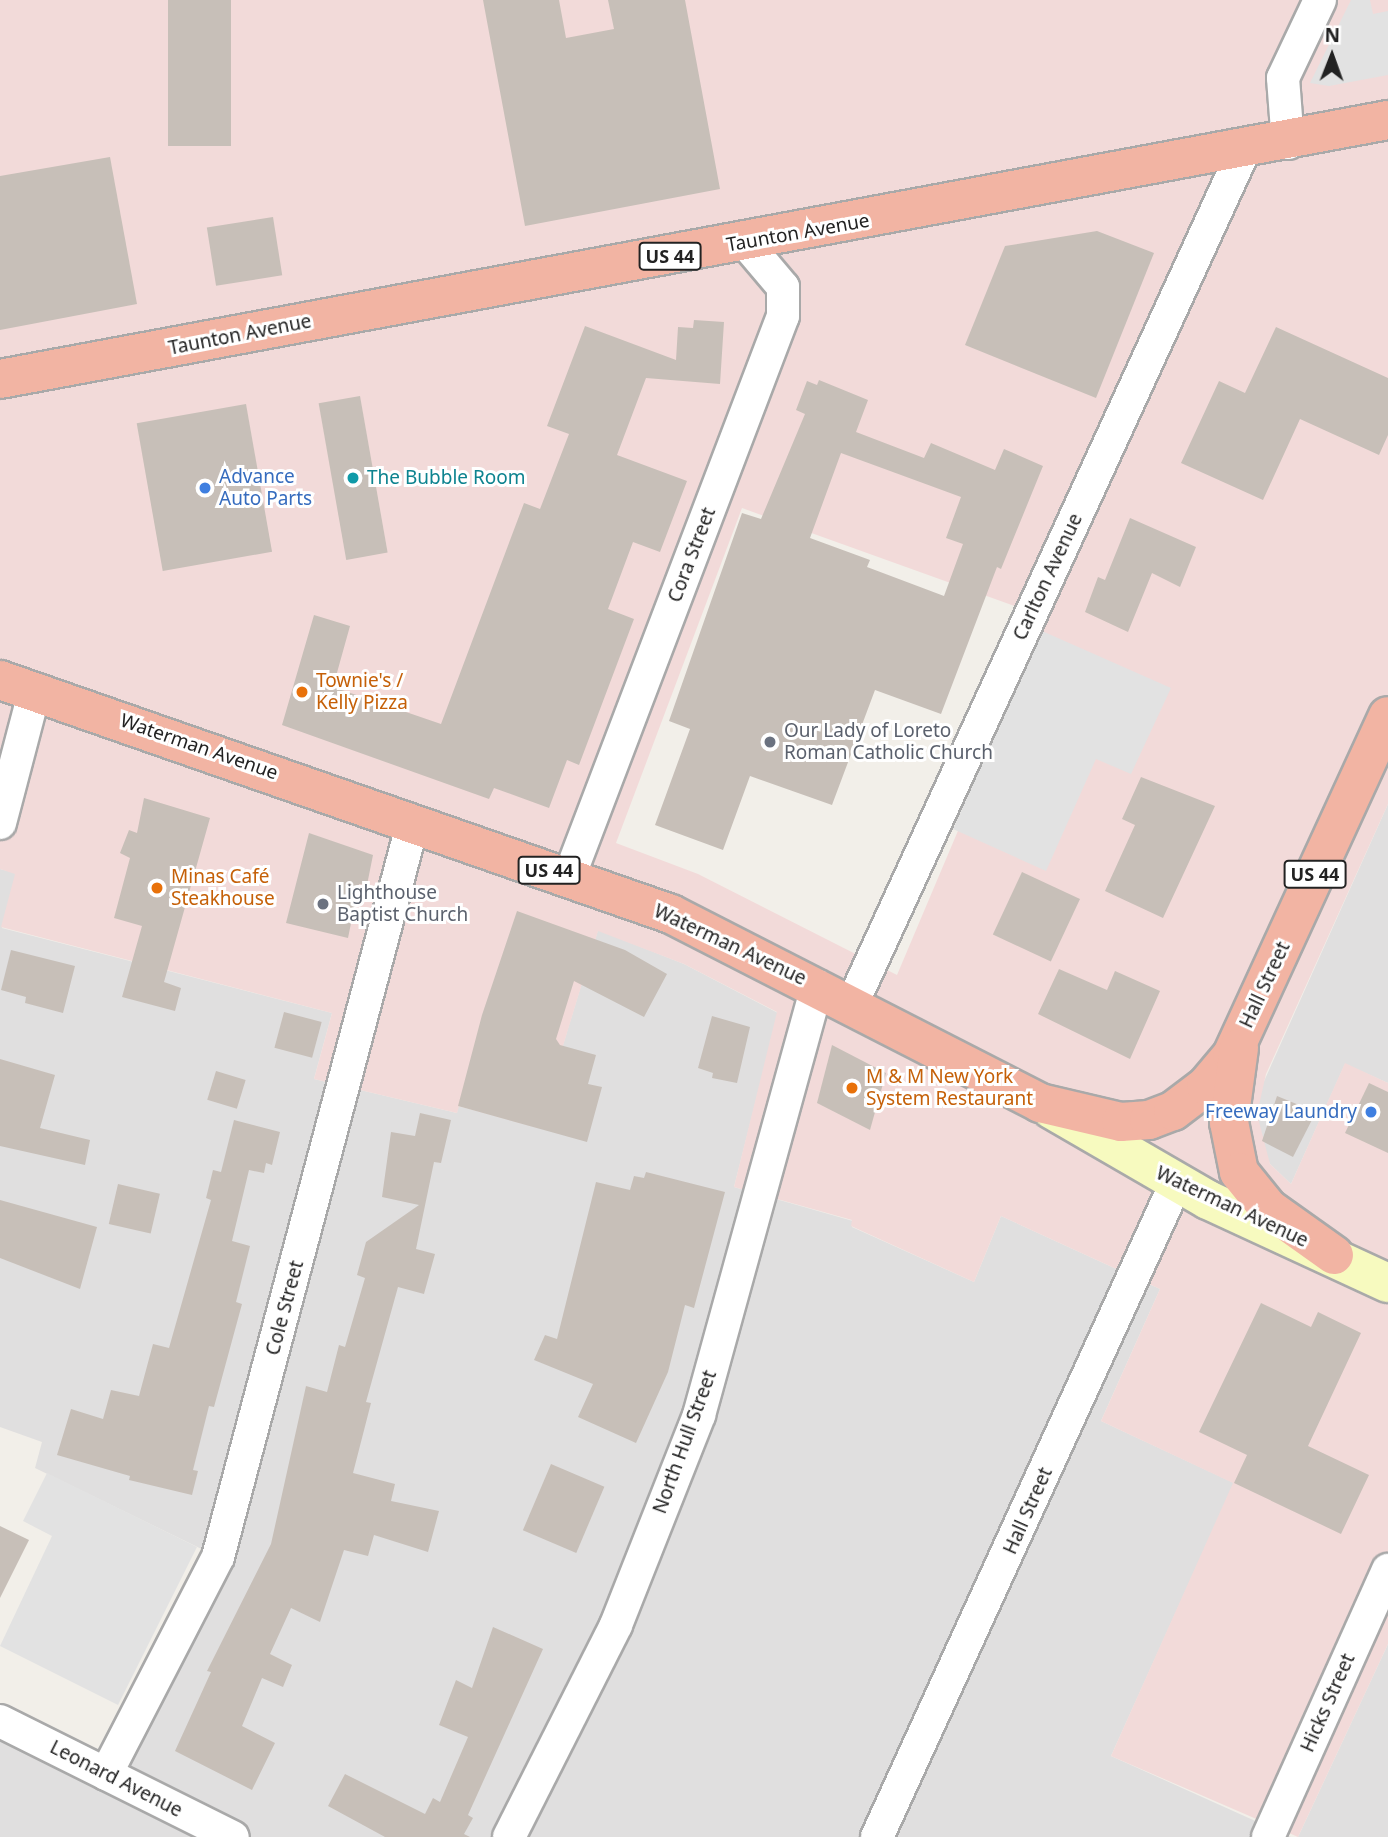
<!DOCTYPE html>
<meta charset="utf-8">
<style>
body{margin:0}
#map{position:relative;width:1388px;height:1837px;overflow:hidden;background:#f2efe9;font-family:"Noto Sans",sans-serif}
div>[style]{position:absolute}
.residential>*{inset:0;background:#e0dfdf}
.commercial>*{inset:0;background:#f2dad9}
.parking>*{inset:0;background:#e2e2e2}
.building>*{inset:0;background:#c7bfb8;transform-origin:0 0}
.roads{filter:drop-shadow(2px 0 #a9a9a9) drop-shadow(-2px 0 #a9a9a9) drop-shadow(0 2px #a9a9a9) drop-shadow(0 -2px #a9a9a9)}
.minor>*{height:32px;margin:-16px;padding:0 16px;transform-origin:16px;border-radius:16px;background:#fff}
.secondary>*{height:38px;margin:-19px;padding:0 19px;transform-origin:19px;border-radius:19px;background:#f7fabf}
.trunk>*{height:38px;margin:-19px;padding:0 19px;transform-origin:19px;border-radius:19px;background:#f2b4a3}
.dots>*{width:19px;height:19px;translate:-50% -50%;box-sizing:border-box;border:4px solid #fff;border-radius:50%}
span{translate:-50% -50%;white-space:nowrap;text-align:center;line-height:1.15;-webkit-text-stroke:6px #fff;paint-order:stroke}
.shield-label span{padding:2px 5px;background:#fff;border:2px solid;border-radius:5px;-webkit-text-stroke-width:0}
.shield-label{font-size:18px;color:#222;font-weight:700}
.street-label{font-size:19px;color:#222}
.shop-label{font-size:19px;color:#366cbe}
.left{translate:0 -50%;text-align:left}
.right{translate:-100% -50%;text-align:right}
.culture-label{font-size:19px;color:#0d838f}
.food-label{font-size:19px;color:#c56008}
.worship-label{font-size:19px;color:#5b616d}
.north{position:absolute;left:1297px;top:21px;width:70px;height:70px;-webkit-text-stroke:5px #fff;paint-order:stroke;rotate:1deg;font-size:19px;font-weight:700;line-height:28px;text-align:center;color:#222}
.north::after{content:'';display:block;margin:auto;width:24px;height:32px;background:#222;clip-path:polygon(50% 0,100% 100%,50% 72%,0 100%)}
</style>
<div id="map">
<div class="residential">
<div style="clip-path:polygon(1388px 804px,1388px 1083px,1345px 1064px,1291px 1184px,1270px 1164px,1262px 1147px,1257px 1114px,1261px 1088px)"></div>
<div style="clip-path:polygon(0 869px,16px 873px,2px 928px,332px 1013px,314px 1079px,457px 1113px,458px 1106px,538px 1127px,598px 930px,684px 964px,778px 1013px,734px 1187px,853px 1221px,852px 1227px,974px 1282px,1001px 1216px,1160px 1289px,1101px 1421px,1234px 1483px,1111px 1756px,1291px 1837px,0 1837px,0 1721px,106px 1773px,218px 1557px,35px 1468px,42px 1442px,0 1427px)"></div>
<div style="clip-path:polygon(1388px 1644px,1388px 1837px,1298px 1837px)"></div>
</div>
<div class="commercial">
<div style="clip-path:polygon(evenodd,0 0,1388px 0,1388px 804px,1266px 1074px,1257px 1114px,1270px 1164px,1291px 1184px,1345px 1063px,1388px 1083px,1388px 1644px,1298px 1837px,1111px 1756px,1233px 1483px,1101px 1421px,1160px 1289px,1001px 1216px,974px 1282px,851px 1226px,852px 1220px,734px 1187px,777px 1012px,684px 964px,598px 931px,538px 1128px,459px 1106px,457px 1113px,314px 1079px,332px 1013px,1px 927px,15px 874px,0 869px,0 0,742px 508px,1048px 618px,897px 975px,698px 874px,616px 843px,742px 508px)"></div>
</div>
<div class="parking">
<div style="clip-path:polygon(1351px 0,1370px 0,1373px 14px,1388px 11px,1388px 75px,1329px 86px,1310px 83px)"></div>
<div style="clip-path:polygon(1042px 631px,1171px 688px,1131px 774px,1096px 759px,1046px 871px,953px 829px)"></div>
<div style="clip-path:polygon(47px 1473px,197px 1547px,118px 1705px,0 1646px,52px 1536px,23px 1521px)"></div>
</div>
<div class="building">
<div style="left:168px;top:0;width:63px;height:146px"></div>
<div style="clip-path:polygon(483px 0,559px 0,566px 38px,614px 29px,608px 0,685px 0,720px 189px,525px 226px)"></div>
<div style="clip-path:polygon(110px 157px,137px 304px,0 330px,0 176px)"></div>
<div style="left:273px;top:217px;width:59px;height:67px;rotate:81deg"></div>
<div style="clip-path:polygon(1097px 231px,1154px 253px,1096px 398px,965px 345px,1005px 246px)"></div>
<div style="clip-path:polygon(694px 320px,724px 322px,720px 384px,646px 378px,617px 455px,687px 481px,660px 552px,633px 542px,608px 609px,634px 619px,579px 765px,567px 760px,549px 808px,494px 788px,489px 799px,282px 725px,314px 615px,350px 626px,333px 687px,441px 724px,524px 503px,540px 509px,569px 434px,547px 426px,585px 326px,676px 360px,678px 327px,693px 328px)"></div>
<div style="clip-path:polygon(1276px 327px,1388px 378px,1388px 435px,1379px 455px,1300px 419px,1263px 500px,1181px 463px,1219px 381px,1245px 393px)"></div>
<div style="clip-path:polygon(evenodd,819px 380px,868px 400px,856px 432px,924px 458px,931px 443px,995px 470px,1004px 449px,1043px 466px,1001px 569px,997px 567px,941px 714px,875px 690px,832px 805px,750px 776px,723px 850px,655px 825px,690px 729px,669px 721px,742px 513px,761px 519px,805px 414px,796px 410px,807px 381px,817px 385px,819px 380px,841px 453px,961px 497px,946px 538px,963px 544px,944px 596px,867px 567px,870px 560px,810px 538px,841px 453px)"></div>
<div style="left:360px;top:396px;width:159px;height:42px;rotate:80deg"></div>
<div style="left:246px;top:404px;width:150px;height:111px;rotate:80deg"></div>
<div style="clip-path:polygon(1130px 518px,1196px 547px,1180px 587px,1152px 573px,1128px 632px,1085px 612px,1098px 577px,1105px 580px)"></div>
<div style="clip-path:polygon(1141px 777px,1215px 806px,1163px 918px,1105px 891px,1135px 825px,1122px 819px)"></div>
<div style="clip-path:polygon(144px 798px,210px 818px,164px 982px,181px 988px,175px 1011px,122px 997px,142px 926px,114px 918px,130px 858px,120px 853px,129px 830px,137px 833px)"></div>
<div style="clip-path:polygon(309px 833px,373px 855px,367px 885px,359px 884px,348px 938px,286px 923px)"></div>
<div style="left:1022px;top:872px;width:64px;height:69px;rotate:25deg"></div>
<div style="clip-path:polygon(517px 911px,625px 950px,667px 974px,644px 1017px,574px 981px,556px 1039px,560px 1045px,596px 1055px,588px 1084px,602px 1087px,587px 1142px,458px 1106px,482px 1015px)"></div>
<div style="clip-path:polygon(11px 950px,75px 966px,63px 1013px,25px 1003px,26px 997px,1px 990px)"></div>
<div style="clip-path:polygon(1059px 969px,1107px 990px,1115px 971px,1160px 991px,1130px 1059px,1038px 1014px)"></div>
<div style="left:284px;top:1012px;width:39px;height:37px;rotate:15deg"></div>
<div style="clip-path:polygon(712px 1016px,750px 1027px,737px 1083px,712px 1078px,713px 1073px,698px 1068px)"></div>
<div style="clip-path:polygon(832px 1045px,886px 1073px,870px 1130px,817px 1103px)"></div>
<div style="clip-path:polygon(0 1059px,55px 1075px,40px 1128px,90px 1140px,85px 1165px,0 1146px)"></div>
<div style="left:216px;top:1071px;width:31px;height:30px;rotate:17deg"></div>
<div style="clip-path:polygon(1369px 1083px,1388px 1092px,1388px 1153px,1345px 1133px)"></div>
<div style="clip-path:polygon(1277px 1096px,1316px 1112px,1293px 1157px,1262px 1141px)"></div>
<div style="clip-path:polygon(420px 1113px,451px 1120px,441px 1163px,434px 1162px,416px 1249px,435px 1254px,424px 1294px,398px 1287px,366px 1402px,371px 1403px,353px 1473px,395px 1484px,391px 1501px,439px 1511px,428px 1552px,374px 1535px,368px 1556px,344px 1550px,320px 1622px,291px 1608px,270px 1654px,292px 1665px,283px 1687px,262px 1678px,242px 1726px,275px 1743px,252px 1790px,175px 1751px,211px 1672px,207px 1671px,271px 1544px,306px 1386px,327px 1392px,339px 1345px,345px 1347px,365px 1278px,357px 1275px,366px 1242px,419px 1205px,382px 1197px,391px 1132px,415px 1136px)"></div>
<div style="clip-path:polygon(234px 1120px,280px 1132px,272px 1165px,266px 1163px,264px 1173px,249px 1170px,232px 1241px,250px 1246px,236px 1302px,242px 1304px,214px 1407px,209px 1406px,193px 1470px,198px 1471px,192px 1495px,129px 1480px,130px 1476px,57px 1455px,71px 1409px,103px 1419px,111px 1390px,139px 1396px,153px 1344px,169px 1348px,211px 1200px,206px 1198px,213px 1170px,221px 1172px)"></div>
<div style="clip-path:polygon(646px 1172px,725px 1192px,694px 1308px,685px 1305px,668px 1372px,636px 1443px,578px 1417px,593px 1384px,534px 1360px,545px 1335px,557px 1339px,596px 1182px,630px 1190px,634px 1176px,644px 1178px)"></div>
<div style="left:118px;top:1184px;width:43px;height:41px;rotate:13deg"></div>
<div style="clip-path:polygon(0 1200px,97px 1227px,80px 1289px,0 1258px)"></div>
<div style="clip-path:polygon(1261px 1303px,1311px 1327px,1318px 1312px,1361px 1333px,1308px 1446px,1369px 1475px,1341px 1534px,1234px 1483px,1247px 1455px,1199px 1432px)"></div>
<div style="left:551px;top:1464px;width:58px;height:72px;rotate:23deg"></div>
<div style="clip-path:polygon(0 1526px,29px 1540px,0 1598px)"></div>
<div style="clip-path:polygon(493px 1627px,543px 1649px,468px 1815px,473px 1818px,464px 1834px,470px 1837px,385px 1837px,328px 1806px,345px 1774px,425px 1814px,433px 1798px,440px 1802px,468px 1737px,439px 1725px,456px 1680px,472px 1688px)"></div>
</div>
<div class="roads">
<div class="minor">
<div style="left:1288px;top:143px;width:65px;rotate:-94.4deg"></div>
<div style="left:1283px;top:78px;width:86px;rotate:-64.6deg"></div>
<div style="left:0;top:823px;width:138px;rotate:-75.3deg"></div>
<div style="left:569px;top:877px;width:600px;rotate:-69.12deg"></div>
<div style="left:783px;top:316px;width:29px;rotate:-90deg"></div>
<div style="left:783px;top:287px;width:59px;rotate:-130.2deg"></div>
<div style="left:852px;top:1004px;width:940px;rotate:-65.34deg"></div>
<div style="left:0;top:1721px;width:260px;rotate:26.5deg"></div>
<div style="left:106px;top:1774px;width:244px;rotate:-62.7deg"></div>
<div style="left:218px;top:1557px;width:760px;rotate:-75.14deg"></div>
<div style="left:509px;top:1837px;width:237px;rotate:-63.2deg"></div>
<div style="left:616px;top:1625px;width:226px;rotate:-68.4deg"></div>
<div style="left:699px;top:1415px;width:445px;rotate:-74.6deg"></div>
<div style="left:877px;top:1837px;width:719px;rotate:-65.43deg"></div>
<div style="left:1268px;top:1837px;width:293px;rotate:-65.8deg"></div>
</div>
<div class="secondary">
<div style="left:1051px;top:1109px;width:181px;rotate:30.1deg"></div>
<div style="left:1208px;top:1200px;width:198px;rotate:24.8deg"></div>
</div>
<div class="trunk">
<div style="left:0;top:379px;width:1412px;rotate:-10.57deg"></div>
<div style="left:0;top:680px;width:711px;rotate:19.23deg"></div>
<div style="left:671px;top:914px;width:415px;rotate:27.1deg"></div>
<div style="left:1040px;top:1103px;width:83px;rotate:13.2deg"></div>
<div style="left:1121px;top:1122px;width:28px;rotate:-4deg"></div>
<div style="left:1149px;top:1120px;width:26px;rotate:-21deg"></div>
<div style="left:1173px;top:1111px;width:41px;rotate:-37.1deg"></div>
<div style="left:1206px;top:1086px;width:40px;rotate:-50deg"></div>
<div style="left:1232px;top:1055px;width:373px;rotate:-65.3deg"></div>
<div style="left:1239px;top:1048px;width:75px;rotate:97.7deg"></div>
<div style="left:1229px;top:1122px;width:51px;rotate:78.7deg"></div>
<div style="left:1239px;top:1172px;width:46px;rotate:51.1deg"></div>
<div style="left:1268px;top:1208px;width:81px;rotate:35.5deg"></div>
</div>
</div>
<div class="dots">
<div style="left:353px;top:478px;background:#0f9aa8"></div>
<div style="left:205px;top:488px;background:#3f7fe0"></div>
<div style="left:302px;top:692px;background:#e8710a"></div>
<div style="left:770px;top:742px;background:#6b7280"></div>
<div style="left:157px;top:888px;background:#e8710a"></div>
<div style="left:323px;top:904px;background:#6b7280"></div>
<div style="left:852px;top:1088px;background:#e8710a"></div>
<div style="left:1371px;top:1112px;background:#3f7fe0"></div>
</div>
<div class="shield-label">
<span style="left:670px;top:256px">US 44</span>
<span style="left:549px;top:870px">US 44</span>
<span style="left:1315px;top:874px">US 44</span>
</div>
<div class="street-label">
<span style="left:798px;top:233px;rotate:-10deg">Taunton Avenue</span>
<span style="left:240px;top:335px;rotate:-11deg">Taunton Avenue</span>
<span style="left:692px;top:555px;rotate:-69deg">Cora Street</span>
<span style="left:1048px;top:577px;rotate:-65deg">Carlton Avenue</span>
<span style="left:199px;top:747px;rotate:19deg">Waterman Avenue</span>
<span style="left:730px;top:945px;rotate:25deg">Waterman Avenue</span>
<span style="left:1265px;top:985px;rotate:-65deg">Hall Street</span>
<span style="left:1232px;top:1207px;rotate:25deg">Waterman Avenue</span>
<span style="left:285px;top:1308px;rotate:-75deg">Cole Street</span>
<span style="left:685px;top:1442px;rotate:-70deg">North Hull Street</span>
<span style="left:1028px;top:1511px;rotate:-66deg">Hall Street</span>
<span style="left:1328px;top:1703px;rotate:-66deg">Hicks Street</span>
<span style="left:116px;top:1779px;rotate:27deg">Leonard Avenue</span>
</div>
<div class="shop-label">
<span class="left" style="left:219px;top:488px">Advance<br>Auto Parts</span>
<span class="right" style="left:1357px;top:1112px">Freeway Laundry</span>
</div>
<div class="culture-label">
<span class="left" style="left:367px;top:478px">The Bubble Room</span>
</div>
<div class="food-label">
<span class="left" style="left:316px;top:692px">Townie's /<br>Kelly Pizza</span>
<span class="left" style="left:171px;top:888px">Minas Café<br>Steakhouse</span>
<span class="left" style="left:866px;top:1088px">M &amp; M New York<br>System Restaurant</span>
</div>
<div class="worship-label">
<span class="left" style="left:784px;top:742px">Our Lady of Loreto<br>Roman Catholic Church</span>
<span class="left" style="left:337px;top:904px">Lighthouse<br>Baptist Church</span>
</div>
<div class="north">N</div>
</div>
